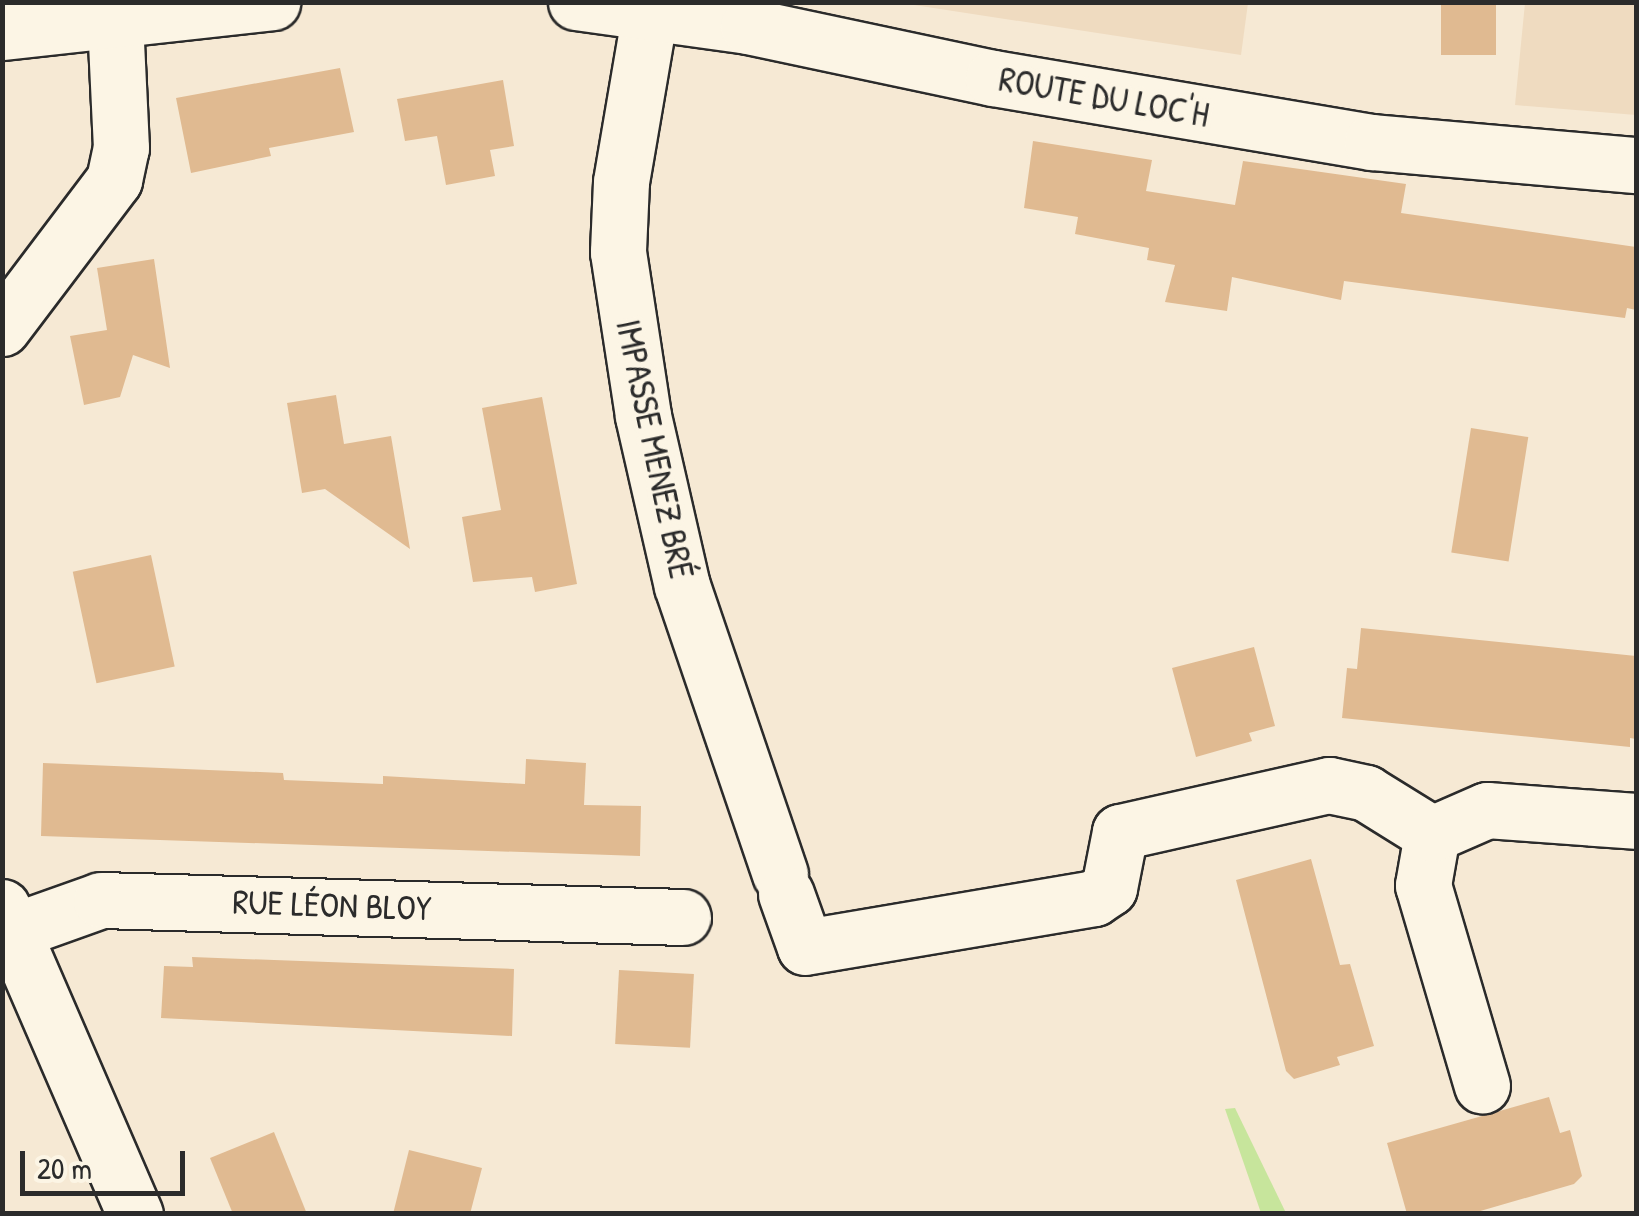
<!DOCTYPE html>
<meta charset="utf-8">
<style>
body{margin:0}
#map{position:relative;width:1639px;height:1216px;overflow:hidden;background:#f6e9d4;font-family:"Patrick Hand",sans-serif}
div>[style]{position:absolute}
.built>*{inset:0;background:#efdbc0}
.green>*{inset:0;background:#c7e59c}
.building>*{inset:0;background:#e0ba91;transform-origin:0 0}
.roads{filter:drop-shadow(2px 0 #2b2b2b) drop-shadow(-2px 0 #2b2b2b) drop-shadow(0 2px #2b2b2b) drop-shadow(0 -2px #2b2b2b)}
.minor>*{height:55px;margin:-27.5px;padding:0 27.5px;transform-origin:27.5px;border-radius:27.5px;background:#fcf5e5}
.secondary>*{height:55px;margin:-27.5px;padding:0 27.5px;transform-origin:27.5px;border-radius:27.5px;background:#fcf5e5}
span{translate:-50% -50%;white-space:nowrap;text-align:center;line-height:1.15;-webkit-text-stroke:9px #fcf5e5;paint-order:stroke}
.street-label{font-size:35px;color:#2b2b2b}
.frame{position:absolute;inset:0;border:5px solid #2b2b2b;pointer-events:none}
.scale{position:absolute;left:20px;top:1151px;width:165px;height:45px;box-sizing:border-box;border:5px solid #2b2b2b;border-top:0;padding-left:12px;font-size:30px;line-height:35px;white-space:nowrap;color:#2b2b2b;-webkit-text-stroke:8px #fcf5e5;paint-order:stroke}
</style>
<div id="map">
<div class="built">
<div style="clip-path:polygon(901px 3px,1248px 3px,1241px 55px)"></div>
<div style="clip-path:polygon(1525px 3px,1636px 3px,1636px 115px,1515px 105px)"></div>
</div>
<div class="green">
<div style="clip-path:polygon(1235px 1108px,1286px 1213px,1261px 1213px,1225px 1109px)"></div>
</div>
<div class="building">
<div style="left:1441px;top:2px;width:55px;height:53px"></div>
<div style="clip-path:polygon(340px 68px,354px 132px,269px 148px,271px 156px,191px 173px,176px 98px)"></div>
<div style="clip-path:polygon(503px 80px,514px 146px,490px 150px,495px 176px,446px 185px,437px 136px,405px 141px,397px 99px)"></div>
<div style="clip-path:polygon(1033px 141px,1152px 160px,1146px 191px,1235px 205px,1243px 161px,1406px 184px,1401px 213px,1636px 247px,1636px 310px,1627px 308px,1625px 318px,1344px 281px,1341px 300px,1232px 277px,1227px 311px,1165px 302px,1175px 265px,1147px 260px,1149px 248px,1075px 234px,1078px 217px,1024px 208px)"></div>
<div style="clip-path:polygon(154px 259px,170px 368px,133px 355px,120px 397px,84px 405px,70px 336px,107px 330px,97px 268px)"></div>
<div style="clip-path:polygon(336px 395px,344px 444px,391px 436px,410px 549px,325px 489px,302px 493px,287px 403px)"></div>
<div style="clip-path:polygon(542px 397px,577px 584px,535px 592px,532px 577px,473px 582px,462px 517px,501px 510px,482px 408px)"></div>
<div style="left:1471px;top:428px;width:58px;height:126px;rotate:9deg"></div>
<div style="left:151px;top:555px;width:114px;height:80px;rotate:78deg"></div>
<div style="clip-path:polygon(1361px 628px,1636px 656px,1636px 739px,1630px 738px,1630px 747px,1342px 718px,1347px 668px,1357px 669px)"></div>
<div style="clip-path:polygon(1254px 647px,1275px 726px,1249px 733px,1252px 741px,1196px 757px,1172px 668px)"></div>
<div style="clip-path:polygon(526px 759px,586px 763px,584px 805px,641px 806px,640px 856px,41px 836px,43px 763px,283px 773px,284px 780px,383px 784px,383px 776px,525px 784px)"></div>
<div style="clip-path:polygon(1311px 859px,1340px 965px,1350px 964px,1374px 1046px,1337px 1057px,1340px 1065px,1294px 1079px,1286px 1071px,1236px 880px)"></div>
<div style="clip-path:polygon(192px 957px,514px 969px,512px 1036px,161px 1018px,164px 966px,193px 967px)"></div>
<div style="left:619px;top:970px;width:75px;height:74px;rotate:3deg"></div>
<div style="clip-path:polygon(1549px 1097px,1560px 1133px,1570px 1130px,1582px 1176px,1574px 1184px,1470px 1214px,1407px 1214px,1387px 1143px)"></div>
<div style="clip-path:polygon(274px 1132px,307px 1214px,233px 1214px,210px 1158px)"></div>
<div style="clip-path:polygon(409px 1150px,482px 1168px,470px 1214px,393px 1214px)"></div>
</div>
<div class="roads">
<div class="minor">
<div style="left:650px;top:12px;width:172px;rotate:99.7deg"></div>
<div style="left:621px;top:182px;width:70px;rotate:92.5deg"></div>
<div style="left:618px;top:252px;width:166px;rotate:81.3deg"></div>
<div style="left:643px;top:416px;width:174px;rotate:77.1deg"></div>
<div style="left:682px;top:586px;width:304px;rotate:71.2deg"></div>
<div style="left:2px;top:328px;width:186px;rotate:-52.9deg"></div>
<div style="left:114px;top:180px;width:33px;rotate:-78deg"></div>
<div style="left:121px;top:148px;width:129px;rotate:-92.7deg"></div>
<div style="left:115px;top:19px;width:24px;rotate:-45deg"></div>
<div style="left:1432px;top:834px;width:52px;rotate:100deg"></div>
<div style="left:1423px;top:885px;width:209px;rotate:73.6deg"></div>
<div style="left:786px;top:894px;width:56px;rotate:70.3deg"></div>
<div style="left:805px;top:947px;width:293px;rotate:-9.6deg"></div>
<div style="left:1094px;top:898px;width:18px;rotate:-34deg"></div>
<div style="left:1109px;top:888px;width:57px;rotate:-78.9deg"></div>
<div style="left:1120px;top:832px;width:214px;rotate:-12.7deg"></div>
<div style="left:1329px;top:785px;width:38px;rotate:12deg"></div>
<div style="left:1366px;top:793px;width:78px;rotate:31.8deg"></div>
<div style="left:1432px;top:834px;width:60px;rotate:-23.6deg"></div>
<div style="left:1487px;top:810px;width:149px;rotate:4.2deg"></div>
<div style="left:2px;top:907px;width:335px;rotate:66.6deg"></div>
<div style="left:14px;top:931px;width:92px;rotate:-19.6deg"></div>
<div style="left:101px;top:900px;width:582px;rotate:1.67deg"></div>
</div>
<div class="secondary">
<div style="left:576px;top:2px;width:174px;rotate:7.9deg"></div>
<div style="left:748px;top:26px;width:250px;rotate:12deg"></div>
<div style="left:993px;top:78px;width:384px;rotate:9.6deg"></div>
<div style="left:1372px;top:142px;width:265px;rotate:5deg"></div>
<div style="left:2px;top:32px;width:272px;rotate:-6.3deg"></div>
</div>
</div>
<div class="street-label">
<span style="left:1104px;top:97px;rotate:10deg">ROUTE DU LOC'H</span>
<span style="left:655px;top:449px;rotate:78deg">IMPASSE MENEZ BRÉ</span>
<span style="left:332px;top:905px;rotate:2deg">RUE LÉON BLOY</span>
</div>
<div class="frame"></div>
<div class="scale">20 m</div>
</div>
